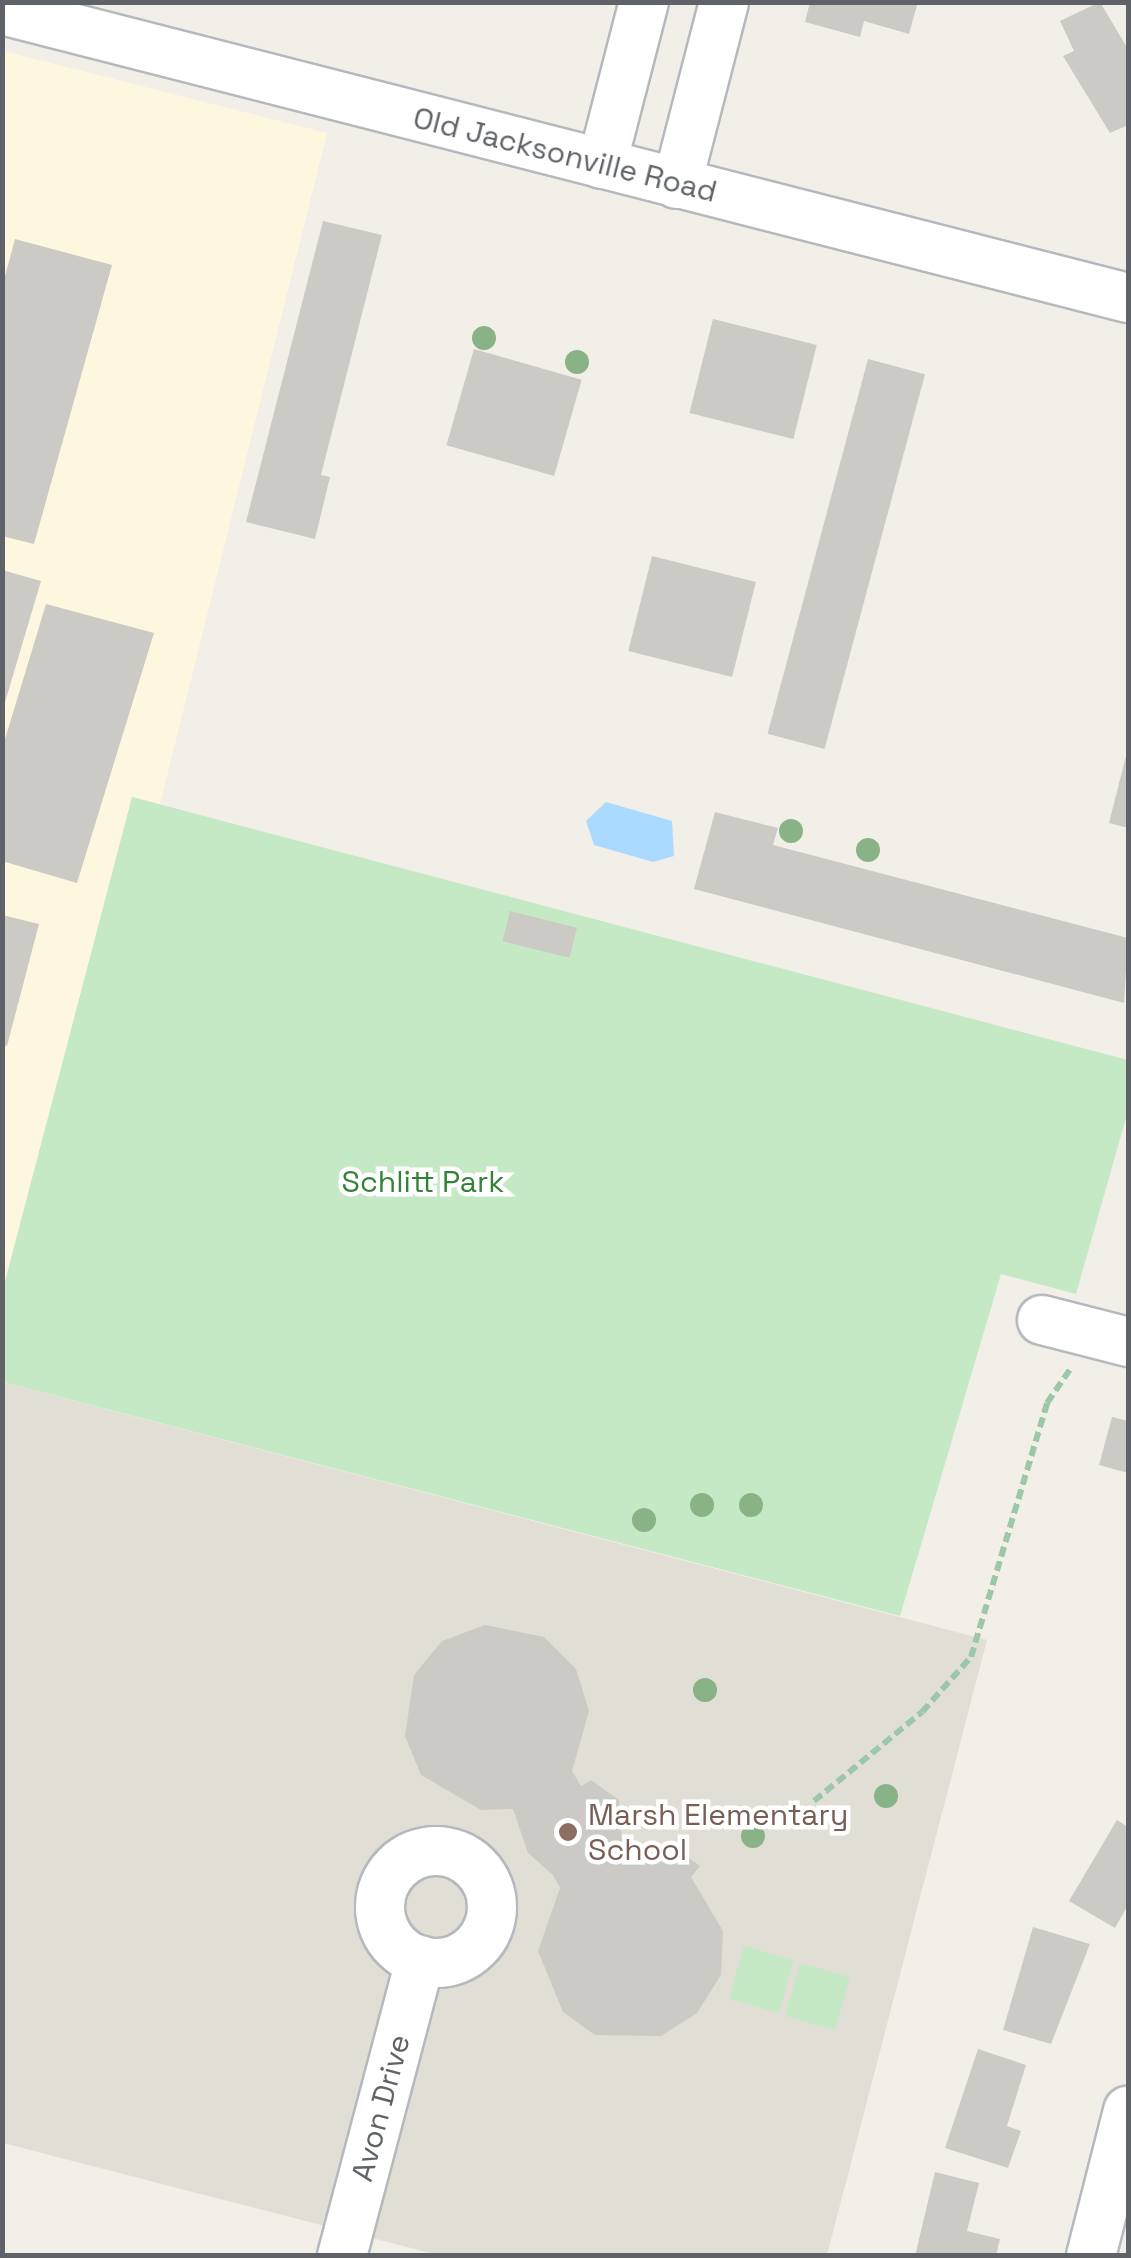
<!DOCTYPE html>
<style>
body{margin:0}
#map{position:relative;width:1131px;height:2258px;overflow:hidden;background:#f1efe8;font-family:"Space Grotesk",sans-serif}
div>[style]{position:absolute}
.commercial>*{inset:0;background:#fef7e0}
.education>*{inset:0;background:#e1ded6}
.green>*{inset:0;background:#c5e8c5;transform-origin:0 0}
.water>*{inset:0;background:#aadaff}
.building>*{inset:0;background:#cccac5;transform-origin:0 0}
.path>*{height:6px;margin-top:-3px;transform-origin:0;background:repeating-linear-gradient(90deg,#9cc7a9 0 10px,transparent 0 15px)}
.roads{filter:drop-shadow(2px 0 #b5b8bc) drop-shadow(-2px 0 #b5b8bc) drop-shadow(0 2px #b5b8bc) drop-shadow(0 -2px #b5b8bc)}
.minor>*{height:48px;margin:-24px;padding:0 24px;transform-origin:24px;border-radius:24px;background:#fff}
.minor>.ring{margin:-24px;padding:0;box-sizing:content-box;background:none;border:48px solid #fff;border-radius:50%}
.trees>*{width:24px;height:24px;margin:-12px;border-radius:50%;background:#89b387}
.dots>*{width:28px;height:28px;translate:-50% -50%;box-sizing:border-box;border:5px solid #fff;border-radius:50%}
span{translate:-50% -50%;white-space:nowrap;text-align:center;line-height:1.15;-webkit-text-stroke:9px #fff;paint-order:stroke}
.street-label{font-size:30px;color:#5f6368}
.park-label{font-size:30px;color:#348238}
.education-label{font-size:30px;color:#785e54}
.left{translate:0 -50%;text-align:left}
.frame{position:absolute;inset:0;border:5px solid #5f6368;pointer-events:none}
</style>
<div id="map">
<div class="commercial">
<div style="clip-path:polygon(3px 51px,327px 133px,160px 804px,133px 797px,3px 1289px)"></div>
</div>
<div class="education">
<div style="clip-path:polygon(2px 1382px,987px 1640px,827px 2255px,438px 2255px,3px 2143px)"></div>
</div>
<div class="green">
<div style="clip-path:polygon(132px 797px,1128px 1060px,1128px 1111px,1076px 1294px,1001px 1274px,900px 1616px,3px 1382px,3px 1289px)"></div>
<div style="left:744px;top:1946px;width:52px;height:55px;rotate:16deg"></div>
<div style="left:800px;top:1963px;width:52px;height:55px;rotate:16deg"></div>
</div>
<div class="water">
<div style="clip-path:polygon(606px 802px,672px 821px,674px 856px,653px 862px,594px 845px,586px 821px)"></div>
</div>
<div class="building">
<div style="clip-path:polygon(810px 2px,906px 2px,917px 5px,909px 34px,864px 21px,860px 37px,805px 22px)"></div>
<div style="clip-path:polygon(1100px 2px,1128px 49px,1128px 125px,1110px 133px,1063px 56px,1074px 51px,1060px 21px)"></div>
<div style="clip-path:polygon(323px 221px,382px 235px,321px 475px,330px 477px,315px 539px,246px 522px)"></div>
<div style="clip-path:polygon(15px 239px,112px 265px,34px 544px,2px 536px,2px 287px)"></div>
<div style="left:713px;top:319px;width:107px;height:97px;rotate:14deg"></div>
<div style="left:474px;top:349px;width:112px;height:100px;rotate:16deg"></div>
<div style="left:868px;top:359px;width:59px;height:388px;rotate:15deg"></div>
<div style="left:652px;top:556px;width:107px;height:98px;rotate:14deg"></div>
<div style="clip-path:polygon(2px 570px,41px 581px,3px 709px,2px 708px)"></div>
<div style="clip-path:polygon(46px 604px,154px 633px,77px 883px,2px 861px,2px 749px)"></div>
<div style="clip-path:polygon(1127px 752px,1128px 752px,1128px 828px,1109px 823px)"></div>
<div style="clip-path:polygon(715px 812px,778px 828px,773px 845px,1128px 938px,1124px 1003px,694px 889px)"></div>
<div style="left:510px;top:911px;width:69px;height:31px;rotate:14deg"></div>
<div style="clip-path:polygon(2px 915px,39px 924px,7px 1046px,2px 1045px)"></div>
<div style="clip-path:polygon(1112px 1417px,1128px 1421px,1128px 1473px,1099px 1465px)"></div>
<div style="clip-path:polygon(485px 1625px,544px 1637px,576px 1669px,589px 1711px,572px 1771px,581px 1786px,591px 1780px,619px 1800px,622px 1843px,664px 1846px,662px 1858px,675px 1864px,682px 1853px,700px 1866px,691px 1877px,723px 1931px,721px 1975px,697px 2013px,661px 2036px,595px 2035px,563px 2012px,538px 1951px,560px 1888px,553px 1875px,528px 1853px,513px 1809px,481px 1810px,421px 1775px,405px 1736px,414px 1675px,442px 1641px)"></div>
<div style="clip-path:polygon(1117px 1820px,1128px 1827px,1128px 1905px,1115px 1928px,1069px 1901px)"></div>
<div style="clip-path:polygon(1033px 1927px,1090px 1944px,1051px 2044px,1003px 2030px)"></div>
<div style="clip-path:polygon(978px 2049px,1026px 2065px,1007px 2126px,1021px 2131px,1008px 2168px,945px 2148px)"></div>
<div style="clip-path:polygon(935px 2172px,979px 2183px,967px 2231px,1000px 2239px,996px 2256px,915px 2256px)"></div>
</div>
<div class="path">
<div style="left:814px;top:1801px;width:140px;rotate:-39.5deg"></div>
<div style="left:922px;top:1712px;width:74px;rotate:-48.3deg"></div>
<div style="left:971px;top:1657px;width:265px;rotate:-73.3deg"></div>
<div style="left:1047px;top:1403px;width:42px;rotate:-55.6deg"></div>
</div>
<div class="roads">
<div class="minor">
<div style="left:2px;top:10px;width:1162px;rotate:14.35deg"></div>
<div style="left:602px;top:164px;width:167px;rotate:-75.5deg"></div>
<div style="left:677px;top:184px;width:188px;rotate:-75.5deg"></div>
<div style="left:1042px;top:1320px;width:89px;rotate:14.3deg"></div>
<div class="ring" style="left:380px;top:1851px;width:64px;height:64px"></div>
<div style="left:342px;top:2256px;width:306px;rotate:-75.2deg"></div>
<div style="left:1091px;top:2256px;width:150px;rotate:-75.7deg"></div>
</div>
</div>
<div class="trees">
<div style="left:484px;top:338px"></div>
<div style="left:577px;top:362px"></div>
<div style="left:791px;top:831px"></div>
<div style="left:868px;top:850px"></div>
<div style="left:702px;top:1505px"></div>
<div style="left:751px;top:1505px"></div>
<div style="left:644px;top:1520px"></div>
<div style="left:705px;top:1690px"></div>
<div style="left:886px;top:1796px"></div>
<div style="left:753px;top:1836px"></div>
</div>
<div class="dots">
<div style="left:568px;top:1832px;background:#8d6e63"></div>
</div>
<div class="street-label">
<span style="left:565px;top:155px;rotate:14deg">Old Jacksonville Road</span>
<span style="left:381px;top:2108px;rotate:-75deg">Avon Drive</span>
</div>
<div class="park-label">
<span style="left:423px;top:1182px">Schlitt Park</span>
</div>
<div class="education-label">
<span class="left" style="left:588px;top:1832px">Marsh Elementary<br>School</span>
</div>
<div class="frame"></div>
</div>
